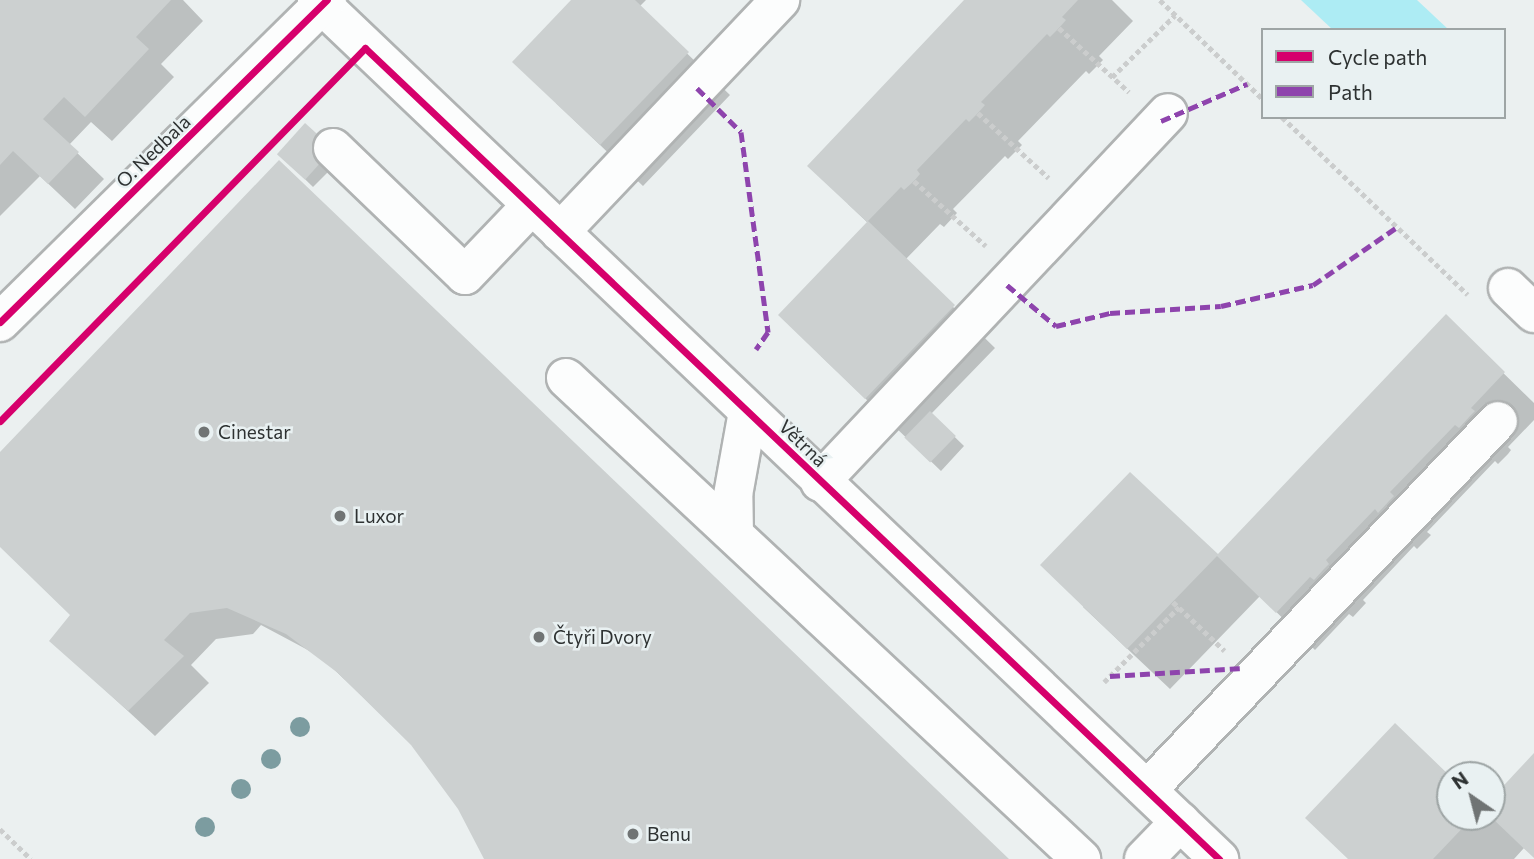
<!DOCTYPE html>
<meta charset="utf-8">
<style>
body{margin:0}
#map{position:relative;width:1534px;height:859px;overflow:hidden;background:#ebf0f0;font-family:Commissioner,sans-serif}
div>[style]{position:absolute}
.green>*{inset:0;background:#adecf4}
.shadow>*{inset:0;background:#0003}
.building>*{inset:0;background:#ccd0d0;transform-origin:0 0}
.path>*{height:4.5px;margin-top:-2.25px;transform-origin:0;background:repeating-linear-gradient(90deg,#cbcdcd 0 5px,transparent 0 8.5px)}
.roads{filter:drop-shadow(2px 0 #b0b3b3) drop-shadow(-2px 0 #b0b3b3) drop-shadow(0 2px #b0b3b3) drop-shadow(0 -2px #b0b3b3)}
.minor>*{height:38px;margin:-19px;padding:0 19px;transform-origin:19px;border-radius:19px;background:#fcfdfd}
.quiet>*{height:5px;margin-top:-2.5px;transform-origin:0;background:repeating-linear-gradient(90deg,#8e44ad 0 10px,transparent 0 15px)}
.cycleway>*{height:7px;margin:-3.5px;padding:0 3.5px;transform-origin:3.5px;border-radius:3.5px;background:#d6006c}
.trees>*{width:20px;height:20px;margin:-10px;border-radius:50%;background:#7c9ca0}
.dots>*{width:19px;height:19px;translate:-50% -50%;box-sizing:border-box;border:4px solid #e9f1f2;border-radius:50%}
span{translate:-50% -50%;white-space:nowrap;text-align:center;line-height:1.15;-webkit-text-stroke:5px #e9f1f2;paint-order:stroke}
.street-label{font-size:19px;color:#2e3232}
.poi-label{font-size:19px;color:#2e3232}
.left{translate:0 -50%;text-align:left}
.legend{position:absolute;left:1261px;top:28px;width:245px;height:91px;box-sizing:border-box;background:#e9f1f2;border:2px solid #9ea5a5;margin:0;padding:9px 12px;list-style:none;font-size:21px;color:#2e3232}
.legend li{display:flex;align-items:center;gap:14px;height:35px}
.legend b{width:35px;border:2px solid #9ea5a5}
.north{position:absolute;left:1436px;top:761px;width:70px;height:70px;box-sizing:border-box;background:#e9f1f2;border:2px solid #9ea5a5;border-radius:50%;rotate:325deg;font-size:19px;font-weight:700;line-height:28px;text-align:center;color:#2e3232}
.north::after{content:'';display:block;margin:auto;width:24px;height:32px;background:#707474;clip-path:polygon(50% 0,100% 100%,50% 72%,0 100%)}
</style>
<div id="map">
<div class="green">
<div style="clip-path:polygon(1301px 0,1417px 0,1449px 30px,1333px 30px)"></div>
</div>
<div class="shadow">
<div style="clip-path:polygon(0 0,183px 0,203px 21px,161px 64px,174px 77px,112px 141px,91px 122px,69px 145px,104px 179px,75px 209px,40px 176px,0 216px)"></div>
<div style="clip-path:polygon(574px 0,646px 0,639px 7px,730px 95px,643px 186px,556px 103px)"></div>
<div style="clip-path:polygon(967px 0,1112px 0,1133px 21px,1099px 56px,1103px 60px,1089px 74px,1086px 71px,1018px 141px,1022px 145px,1008px 159px,1005px 156px,953px 209px,957px 213px,944px 227px,940px 224px,905px 260px,995px 348px,931px 414px,964px 446px,941px 471px,821px 356px,868px 223px,848px 204px)"></div>
<div style="clip-path:polygon(278px 153px,341px 159px,313px 187px)"></div>
<div style="clip-path:polygon(1446px 317px,1534px 403px,1534px 420px,1508px 447px,1511px 450px,1508px 454px,1498px 464px,1495px 461px,1427px 532px,1431px 535px,1417px 549px,1414px 546px,1363px 600px,1366px 603px,1353px 617px,1349px 614px,1315px 650px,1260px 596px,1170px 689px,1083px 607px,1130px 474px,1219px 557px)"></div>
<div style="clip-path:polygon(0 455px,1007px 859px,485px 859px,460px 808px,414px 746px,321px 657px,261px 625px,253px 634px,216px 639px,191px 665px,209px 683px,155px 736px,52px 641px,72px 616px,0 546px)"></div>
<div style="clip-path:polygon(1534px 756px,1534px 857px,1524px 848px,1514px 859px,1349px 859px,1450px 778px,1450px 817px,1492px 817px,1492px 800px)"></div>
</div>
<div class="building">
<div style="clip-path:polygon(0 0,171px 0,136px 37px,149px 49px,85px 117px,64px 97px,43px 119px,79px 152px,48px 184px,13px 151px,0 165px)"></div>
<div style="clip-path:polygon(571px 0,635px 0,689px 52px,600px 145px,512px 62px)"></div>
<div style="clip-path:polygon(964px 0,1078px 0,1062px 17px,1066px 20px,1059px 28px,1050px 37px,1047px 34px,981px 102px,985px 105px,978px 113px,969px 122px,966px 119px,917px 170px,920px 174px,914px 181px,904px 190px,901px 187px,868px 221px,955px 305px,865px 399px,778px 315px,867px 222px,807px 166px)"></div>
<div style="left:305px;top:123px;width:38px;height:42px;rotate:42deg"></div>
<div style="clip-path:polygon(279px 160px,666px 530px,1009px 859px,484px 859px,458px 809px,411px 745px,338px 673px,286px 634px,227px 608px,190px 613px,164px 640px,184px 656px,128px 711px,49px 641px,70px 615px,0 547px,0 452px)"></div>
<div style="clip-path:polygon(1446px 314px,1505px 372px,1471px 408px,1475px 411px,1470px 416px,1459px 428px,1455px 425px,1390px 492px,1394px 496px,1389px 501px,1378px 513px,1375px 509px,1326px 560px,1329px 564px,1324px 569px,1314px 580px,1310px 577px,1276px 613px,1217px 556px,1127px 649px,1040px 565px,1130px 472px,1218px 554px)"></div>
<div style="left:930px;top:411px;width:36px;height:37px;rotate:44deg"></div>
<div style="clip-path:polygon(1395px 723px,1450px 776px,1450px 817px,1473px 817px,1433px 859px,1348px 859px,1305px 818px)"></div>
<div style="clip-path:polygon(1534px 753px,1534px 858px,1492px 818px,1492px 798px)"></div>
</div>
<div class="path">
<div style="left:1160px;top:0;width:143px;rotate:43.9deg"></div>
<div style="left:1059px;top:28px;width:95px;rotate:42.4deg"></div>
<div style="left:1112px;top:77px;width:88px;rotate:-44.5deg"></div>
<div style="left:978px;top:113px;width:96px;rotate:42.5deg"></div>
<div style="left:1282px;top:117px;width:257px;rotate:43.7deg"></div>
<div style="left:914px;top:181px;width:97px;rotate:42.1deg"></div>
<div style="left:1173px;top:602px;width:71px;rotate:43.3deg"></div>
<div style="left:1104px;top:682px;width:106px;rotate:-45deg"></div>
<div style="left:0;top:829px;width:43px;rotate:44.1deg"></div>
</div>
<div class="roads">
<div class="minor">
<div style="left:317px;top:0;width:1246px;rotate:43.6deg"></div>
<div style="left:333px;top:148px;width:183px;rotate:43.9deg"></div>
<div style="left:465px;top:275px;width:97px;rotate:-46.3deg"></div>
<div style="left:560px;top:232px;width:320px;rotate:-46.5deg"></div>
<div style="left:1508px;top:288px;width:36px;rotate:44deg"></div>
<div style="left:0;top:322px;width:459px;rotate:-44.6deg"></div>
<div style="left:566px;top:378px;width:705px;rotate:43.04deg"></div>
<div style="left:820px;top:482px;width:507px;rotate:-46.68deg"></div>
<div style="left:734px;top:534px;width:39px;rotate:-91deg"></div>
<div style="left:733px;top:495px;width:84px;rotate:-79.8deg"></div>
<div style="left:1147px;top:790px;width:509px;rotate:-46.43deg"></div>
<div style="left:1144px;top:859px;width:52px;rotate:-45.8deg"></div>
</div>
</div>
<div class="quiet">
<div style="left:697px;top:88px;width:62px;rotate:45deg"></div>
<div style="left:741px;top:132px;width:202px;rotate:82.3deg"></div>
<div style="left:768px;top:332px;width:21px;rotate:125deg"></div>
<div style="left:1161px;top:121px;width:94px;rotate:-23.3deg"></div>
<div style="left:1007px;top:285px;width:64px;rotate:39.9deg"></div>
<div style="left:1056px;top:326px;width:56px;rotate:-13.5deg"></div>
<div style="left:1110px;top:313px;width:111px;rotate:-3.6deg"></div>
<div style="left:1221px;top:306px;width:94px;rotate:-12.9deg"></div>
<div style="left:1313px;top:285px;width:102px;rotate:-34.6deg"></div>
<div style="left:1110px;top:676px;width:133px;rotate:-3.4deg"></div>
</div>
<div class="cycleway">
<div style="left:0;top:322px;width:459px;rotate:-44.6deg"></div>
<div style="left:0;top:421px;width:522px;rotate:-45.62deg"></div>
<div style="left:365px;top:48px;width:1178px;rotate:43.52deg"></div>
</div>
<div class="trees">
<div style="left:300px;top:727px"></div>
<div style="left:271px;top:759px"></div>
<div style="left:241px;top:789px"></div>
<div style="left:205px;top:827px"></div>
</div>
<div class="dots">
<div style="left:204px;top:432px;background:#707474"></div>
<div style="left:340px;top:516px;background:#707474"></div>
<div style="left:539px;top:637px;background:#707474"></div>
<div style="left:633px;top:834px;background:#707474"></div>
</div>
<div class="street-label">
<span style="left:153px;top:151px;rotate:-44deg">O. Nedbala</span>
<span style="left:803px;top:443px;rotate:44deg">Větrná</span>
</div>
<div class="poi-label">
<span class="left" style="left:218px;top:432px">Cinestar</span>
<span class="left" style="left:354px;top:516px">Luxor</span>
<span class="left" style="left:553px;top:637px">Čtyři Dvory</span>
<span class="left" style="left:647px;top:834px">Benu</span>
</div>
<ul class="legend">
<li><b style="height:9px;background:#d6006c"></b>Cycle path</li>
<li><b style="height:9px;background:#8e44ad"></b>Path</li>
</ul>
<div class="north">N</div>
</div>
